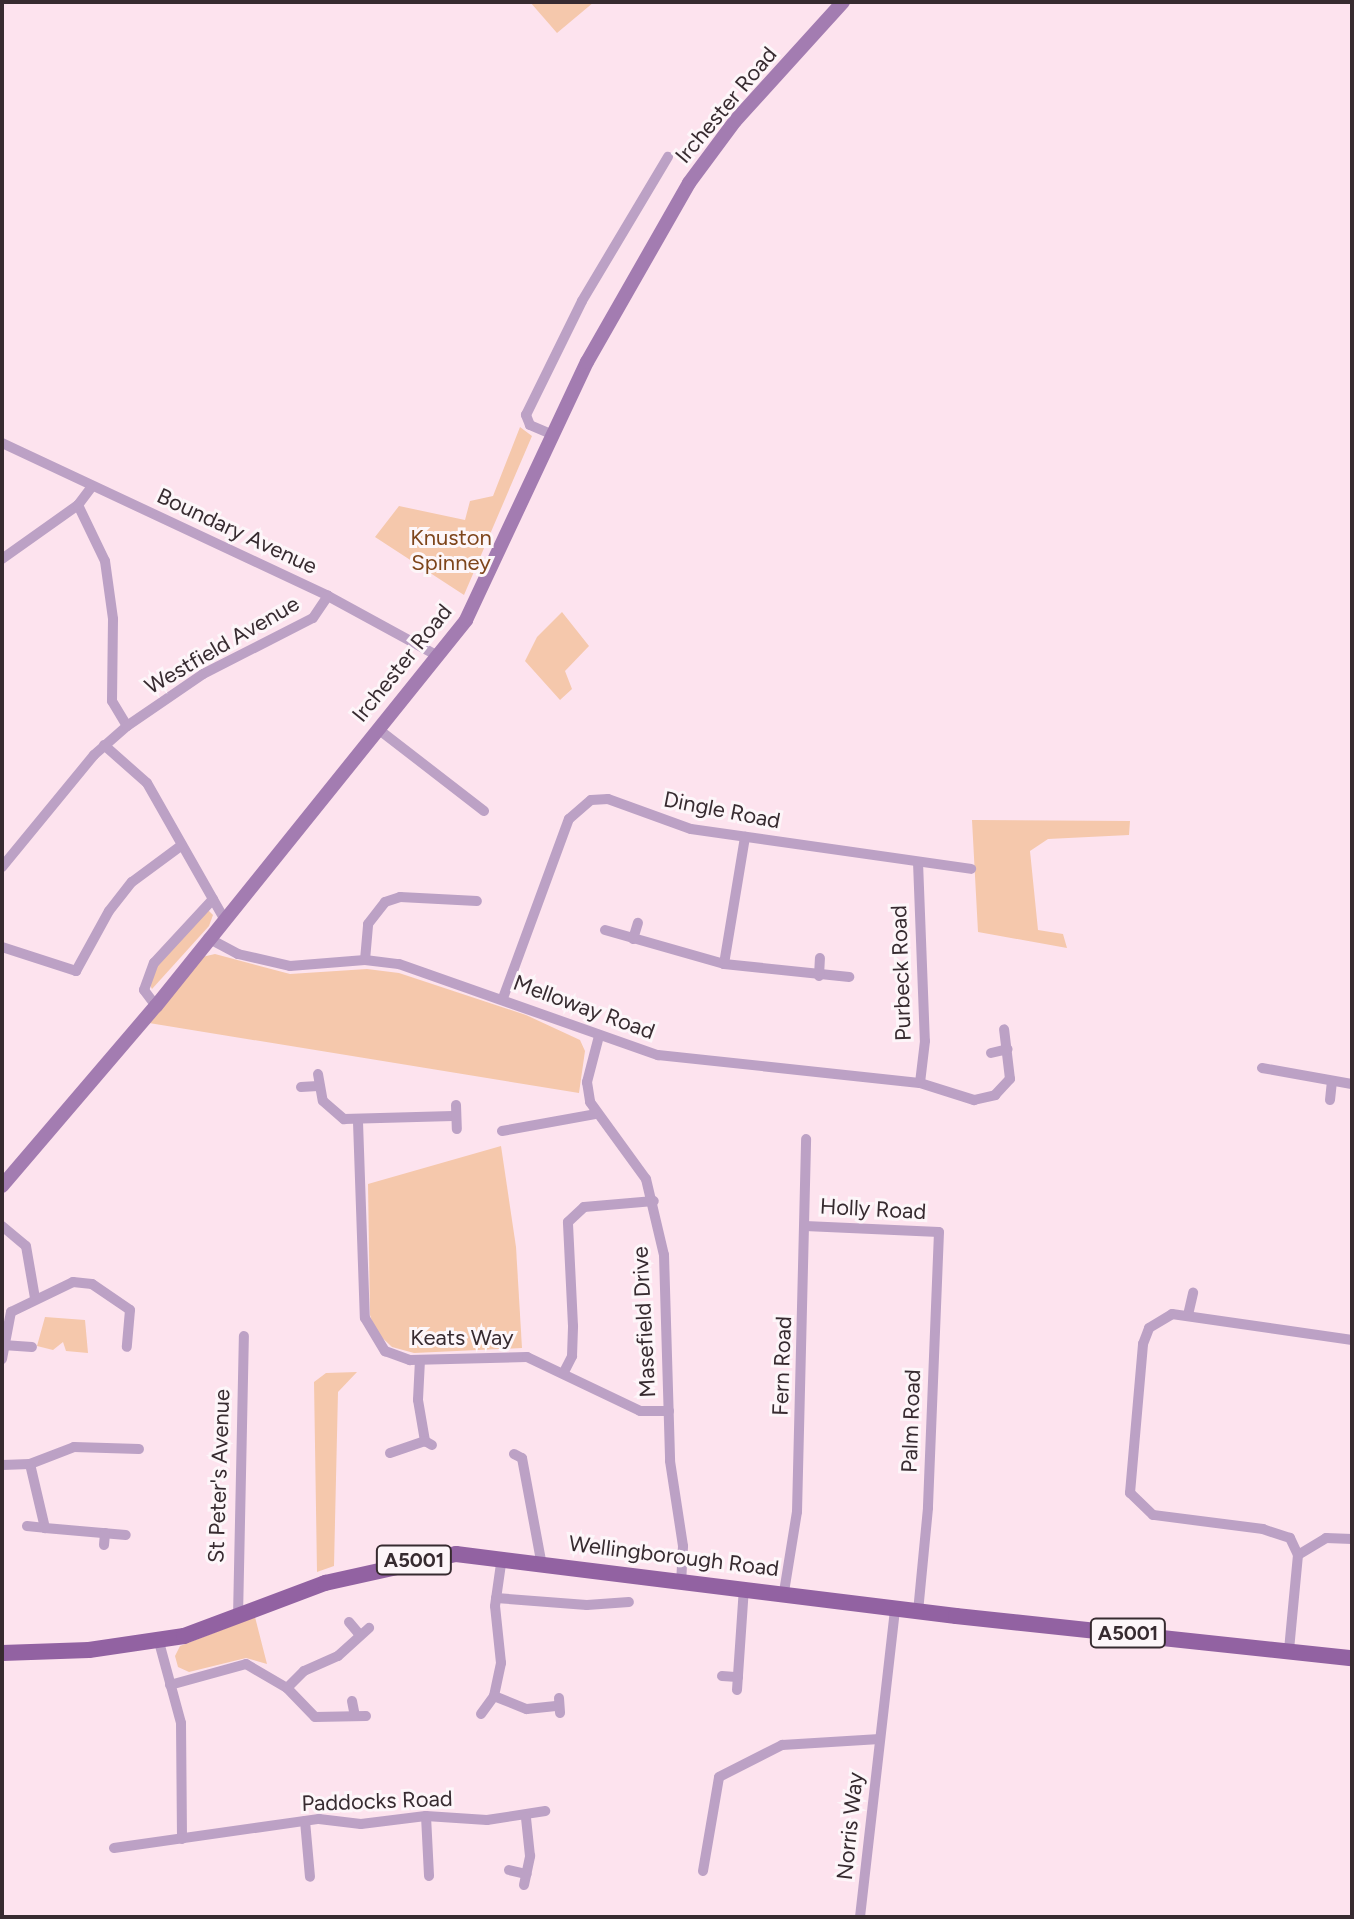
<!DOCTYPE html>
<style>
body{margin:0}
#map{position:relative;width:1354px;height:1919px;overflow:hidden;background:#fde3ee;font-family:Figtree,sans-serif}
div>[style]{position:absolute}
.green>*{inset:0;background:#f5c8ac}
.minor>*{height:10px;margin:-5px;padding:0 5px;transform-origin:5px;border-radius:5px;background:#bca1c5}
.secondary>*{height:14px;margin:-7px;padding:0 7px;transform-origin:7px;border-radius:7px;background:#a37cb1}
.primary>*{height:16px;margin:-8px;padding:0 8px;transform-origin:8px;border-radius:8px;background:#9262a2}
span{translate:-50% -50%;white-space:nowrap;text-align:center;line-height:1.15;-webkit-text-stroke:6px #fdf6f9;paint-order:stroke}
.shield-label span{padding:2px 6px;background:#fdf6f9;border:2px solid;border-radius:6px;-webkit-text-stroke-width:0}
.shield-label{font-size:20px;color:#372b30;font-weight:700}
.street-label{font-size:22px;color:#372b30}
.park-label{font-size:22px;color:#7e451b}
.frame{position:absolute;inset:0;border:4px solid #372b30;pointer-events:none}
</style>
<div id="map">
<div class="green">
<div style="clip-path:polygon(530px 2px,594px 2px,557px 33px)"></div>
<div style="clip-path:polygon(520px 427px,532px 436px,464px 595px,375px 537px,399px 506px,465px 520px,470px 501px,493px 496px)"></div>
<div style="clip-path:polygon(562px 612px,589px 646px,565px 671px,572px 689px,560px 700px,525px 661px,537px 637px)"></div>
<div style="clip-path:polygon(972px 820px,1130px 821px,1129px 835px,1048px 839px,1030px 851px,1038px 930px,1063px 934px,1067px 948px,978px 932px)"></div>
<div style="clip-path:polygon(208px 910px,213px 915px,209px 926px,152px 989px,148px 981px,165px 954px)"></div>
<div style="clip-path:polygon(215px 954px,290px 974px,367px 969px,399px 973px,526px 1015px,580px 1040px,585px 1051px,579px 1093px,149px 1023px,202px 957px)"></div>
<div style="clip-path:polygon(501px 1146px,516px 1247px,522px 1348px,414px 1353px,392px 1347px,375px 1331px,370px 1315px,368px 1184px)"></div>
<div style="clip-path:polygon(45px 1317px,85px 1320px,88px 1353px,66px 1351px,63px 1342px,53px 1350px,37px 1346px)"></div>
<div style="clip-path:polygon(357px 1372px,338px 1392px,334px 1566px,317px 1572px,314px 1382px,326px 1373px)"></div>
<div style="clip-path:polygon(255px 1617px,267px 1664px,246px 1658px,189px 1672px,178px 1667px,175px 1656px,180px 1646px)"></div>
</div>
<div class="minor">
<div style="left:551px;top:434px;width:23px;rotate:-157deg"></div>
<div style="left:530px;top:425px;width:11px;rotate:-112deg"></div>
<div style="left:526px;top:415px;width:127px;rotate:-63.8deg"></div>
<div style="left:582px;top:301px;width:168px;rotate:-59.2deg"></div>
<div style="left:2px;top:443px;width:360px;rotate:25.1deg"></div>
<div style="left:328px;top:596px;width:125px;rotate:28.6deg"></div>
<div style="left:78px;top:505px;width:62px;rotate:64.3deg"></div>
<div style="left:105px;top:561px;width:59px;rotate:82.1deg"></div>
<div style="left:113px;top:619px;width:82px;rotate:90.7deg"></div>
<div style="left:112px;top:701px;width:29px;rotate:59deg"></div>
<div style="left:2px;top:559px;width:93px;rotate:-35.4deg"></div>
<div style="left:78px;top:505px;width:21px;rotate:-53deg"></div>
<div style="left:378px;top:729px;width:134px;rotate:37.7deg"></div>
<div style="left:104px;top:745px;width:57px;rotate:41.5deg"></div>
<div style="left:147px;top:783px;width:154px;rotate:60.4deg"></div>
<div style="left:918px;top:862px;width:179px;rotate:87.8deg"></div>
<div style="left:925px;top:1041px;width:42px;rotate:96.8deg"></div>
<div style="left:2px;top:867px;width:145px;rotate:-50.6deg"></div>
<div style="left:94px;top:755px;width:44px;rotate:-41.3deg"></div>
<div style="left:127px;top:726px;width:92px;rotate:-34.4deg"></div>
<div style="left:203px;top:674px;width:123px;rotate:-27deg"></div>
<div style="left:313px;top:618px;width:27px;rotate:-56deg"></div>
<div style="left:605px;top:930px;width:124px;rotate:15.9deg"></div>
<div style="left:724px;top:964px;width:126px;rotate:5.9deg"></div>
<div style="left:208px;top:938px;width:34px;rotate:28deg"></div>
<div style="left:238px;top:954px;width:53px;rotate:13deg"></div>
<div style="left:290px;top:966px;width:75px;rotate:-4.6deg"></div>
<div style="left:365px;top:960px;width:34px;rotate:7deg"></div>
<div style="left:399px;top:964px;width:275px;rotate:19.4deg"></div>
<div style="left:658px;top:1055px;width:263px;rotate:6.1deg"></div>
<div style="left:920px;top:1083px;width:57px;rotate:17.5deg"></div>
<div style="left:974px;top:1100px;width:22px;rotate:-13deg"></div>
<div style="left:995px;top:1095px;width:22px;rotate:-47deg"></div>
<div style="left:1010px;top:1079px;width:50px;rotate:-96.8deg"></div>
<div style="left:633px;top:939px;width:17px;rotate:-73deg"></div>
<div style="left:2px;top:947px;width:78px;rotate:18deg"></div>
<div style="left:76px;top:971px;width:68px;rotate:-61.2deg"></div>
<div style="left:109px;top:911px;width:37px;rotate:-52deg"></div>
<div style="left:132px;top:882px;width:62px;rotate:-36.5deg"></div>
<div style="left:365px;top:960px;width:36px;rotate:-85deg"></div>
<div style="left:368px;top:924px;width:28px;rotate:-52deg"></div>
<div style="left:385px;top:902px;width:16px;rotate:-18deg"></div>
<div style="left:400px;top:897px;width:77px;rotate:3deg"></div>
<div style="left:724px;top:964px;width:129px;rotate:-80.6deg"></div>
<div style="left:819px;top:976px;width:18px;rotate:-87deg"></div>
<div style="left:503px;top:998px;width:191px;rotate:-69.8deg"></div>
<div style="left:569px;top:819px;width:29px;rotate:-41deg"></div>
<div style="left:591px;top:800px;width:17px;rotate:-3deg"></div>
<div style="left:608px;top:799px;width:88px;rotate:19.9deg"></div>
<div style="left:691px;top:829px;width:283px;rotate:8.1deg"></div>
<div style="left:156px;top:1006px;width:20px;rotate:-127deg"></div>
<div style="left:144px;top:990px;width:29px;rotate:-70deg"></div>
<div style="left:154px;top:963px;width:87px;rotate:-47.3deg"></div>
<div style="left:599px;top:1036px;width:48px;rotate:104.6deg"></div>
<div style="left:587px;top:1082px;width:20px;rotate:81deg"></div>
<div style="left:590px;top:1102px;width:95px;rotate:54deg"></div>
<div style="left:646px;top:1179px;width:78px;rotate:76.7deg"></div>
<div style="left:664px;top:1255px;width:206px;rotate:88.3deg"></div>
<div style="left:670px;top:1461px;width:86px;rotate:81.3deg"></div>
<div style="left:683px;top:1546px;width:33px;rotate:93deg"></div>
<div style="left:991px;top:1053px;width:17px;rotate:-13deg"></div>
<div style="left:1262px;top:1068px;width:91px;rotate:10.1deg"></div>
<div style="left:318px;top:1074px;width:27px;rotate:80deg"></div>
<div style="left:323px;top:1101px;width:28px;rotate:41deg"></div>
<div style="left:344px;top:1119px;width:109px;rotate:-1.6deg"></div>
<div style="left:301px;top:1087px;width:17px;rotate:-3deg"></div>
<div style="left:1330px;top:1100px;width:19px;rotate:-84deg"></div>
<div style="left:456px;top:1105px;width:24px;rotate:88deg"></div>
<div style="left:358px;top:1122px;width:196px;rotate:88deg"></div>
<div style="left:365px;top:1318px;width:39px;rotate:59deg"></div>
<div style="left:385px;top:1351px;width:27px;rotate:20deg"></div>
<div style="left:410px;top:1360px;width:117px;rotate:-1.5deg"></div>
<div style="left:527px;top:1357px;width:125px;rotate:25.5deg"></div>
<div style="left:640px;top:1411px;width:29px"></div>
<div style="left:502px;top:1131px;width:96px;rotate:-10.3deg"></div>
<div style="left:2px;top:1226px;width:31px;rotate:40deg"></div>
<div style="left:26px;top:1246px;width:53px;rotate:80.2deg"></div>
<div style="left:805px;top:1226px;width:134px;rotate:2.6deg"></div>
<div style="left:939px;top:1232px;width:276px;rotate:92.3deg"></div>
<div style="left:928px;top:1508px;width:103px;rotate:95.5deg"></div>
<div style="left:1188px;top:1315px;width:23px;rotate:-77deg"></div>
<div style="left:3px;top:1345px;width:29px;rotate:4deg"></div>
<div style="left:2px;top:1359px;width:48px;rotate:-79.2deg"></div>
<div style="left:11px;top:1312px;width:69px;rotate:-25.8deg"></div>
<div style="left:73px;top:1282px;width:19px;rotate:6deg"></div>
<div style="left:92px;top:1284px;width:46px;rotate:34.4deg"></div>
<div style="left:130px;top:1310px;width:37px;rotate:95deg"></div>
<div style="left:420px;top:1360px;width:40px;rotate:92.9deg"></div>
<div style="left:418px;top:1400px;width:42px;rotate:80.3deg"></div>
<div style="left:425px;top:1441px;width:8px;rotate:30deg"></div>
<div style="left:564px;top:1372px;width:18px;rotate:-63deg"></div>
<div style="left:572px;top:1356px;width:30px;rotate:-88deg"></div>
<div style="left:573px;top:1326px;width:104px;rotate:-92.8deg"></div>
<div style="left:568px;top:1222px;width:22px;rotate:-43deg"></div>
<div style="left:584px;top:1207px;width:70px;rotate:-4.9deg"></div>
<div style="left:390px;top:1453px;width:37px;rotate:-19deg"></div>
<div style="left:514px;top:1454px;width:9px;rotate:27deg"></div>
<div style="left:522px;top:1458px;width:105px;rotate:79.5deg"></div>
<div style="left:30px;top:1464px;width:66px;rotate:76.8deg"></div>
<div style="left:45px;top:1528px;width:81px;rotate:4.9deg"></div>
<div style="left:2px;top:1465px;width:28px;rotate:-2deg"></div>
<div style="left:30px;top:1464px;width:47px;rotate:-21.1deg"></div>
<div style="left:74px;top:1447px;width:65px;rotate:1.8deg"></div>
<div style="left:27px;top:1526px;width:18px;rotate:6deg"></div>
<div style="left:104px;top:1545px;width:12px;rotate:-85deg"></div>
<div style="left:1298px;top:1555px;width:33px;rotate:-31deg"></div>
<div style="left:1326px;top:1538px;width:26px;rotate:2deg"></div>
<div style="left:784px;top:1592px;width:81px;rotate:-80.8deg"></div>
<div style="left:797px;top:1512px;width:373px;rotate:-88.6deg"></div>
<div style="left:496px;top:1598px;width:91px;rotate:4.4deg"></div>
<div style="left:587px;top:1605px;width:42px;rotate:-4.1deg"></div>
<div style="left:238px;top:1617px;width:281px;rotate:-88.8deg"></div>
<div style="left:349px;top:1622px;width:17px;rotate:50deg"></div>
<div style="left:159px;top:1642px;width:84px;rotate:74.8deg"></div>
<div style="left:181px;top:1723px;width:116px;rotate:89.5deg"></div>
<div style="left:1289px;top:1650px;width:95px;rotate:-84.6deg"></div>
<div style="left:1298px;top:1555px;width:19px;rotate:-115deg"></div>
<div style="left:1290px;top:1538px;width:28px;rotate:-162deg"></div>
<div style="left:1263px;top:1529px;width:111px;rotate:-172.7deg"></div>
<div style="left:1153px;top:1515px;width:32px;rotate:-136deg"></div>
<div style="left:1130px;top:1493px;width:150px;rotate:-85deg"></div>
<div style="left:1143px;top:1344px;width:17px;rotate:-69deg"></div>
<div style="left:1149px;top:1328px;width:27px;rotate:-31deg"></div>
<div style="left:1172px;top:1314px;width:182px;rotate:8.2deg"></div>
<div style="left:722px;top:1676px;width:16px;rotate:4deg"></div>
<div style="left:170px;top:1685px;width:79px;rotate:-15.4deg"></div>
<div style="left:246px;top:1664px;width:48px;rotate:30.3deg"></div>
<div style="left:287px;top:1688px;width:40px;rotate:46deg"></div>
<div style="left:315px;top:1717px;width:51px;rotate:-1.1deg"></div>
<div style="left:287px;top:1688px;width:24px;rotate:-45deg"></div>
<div style="left:304px;top:1671px;width:37px;rotate:-24deg"></div>
<div style="left:338px;top:1656px;width:42px;rotate:-42.1deg"></div>
<div style="left:737px;top:1690px;width:103px;rotate:-86.1deg"></div>
<div style="left:494px;top:1696px;width:34px;rotate:-78deg"></div>
<div style="left:501px;top:1663px;width:57px;rotate:-96deg"></div>
<div style="left:495px;top:1606px;width:49px;rotate:-81.9deg"></div>
<div style="left:559px;top:1698px;width:15px;rotate:86deg"></div>
<div style="left:352px;top:1701px;width:15px;rotate:79deg"></div>
<div style="left:481px;top:1714px;width:22px;rotate:-54deg"></div>
<div style="left:494px;top:1696px;width:35px;rotate:22deg"></div>
<div style="left:527px;top:1709px;width:29px;rotate:-6deg"></div>
<div style="left:426px;top:1816px;width:60px;rotate:87.1deg"></div>
<div style="left:305px;top:1821px;width:56px;rotate:84.9deg"></div>
<div style="left:114px;top:1848px;width:207px;rotate:-8.1deg"></div>
<div style="left:319px;top:1819px;width:42px;rotate:6.8deg"></div>
<div style="left:361px;top:1824px;width:65px;rotate:-7deg"></div>
<div style="left:426px;top:1816px;width:61px;rotate:3.8deg"></div>
<div style="left:487px;top:1820px;width:59px;rotate:-8.8deg"></div>
<div style="left:509px;top:1870px;width:18px;rotate:13deg"></div>
<div style="left:703px;top:1871px;width:95px;rotate:-80.3deg"></div>
<div style="left:719px;top:1777px;width:71px;rotate:-26.9deg"></div>
<div style="left:782px;top:1745px;width:98px;rotate:-3.5deg"></div>
<div style="left:524px;top:1885px;width:30px;rotate:-78deg"></div>
<div style="left:530px;top:1856px;width:39px;rotate:-96deg"></div>
<div style="left:860px;top:1917px;width:311px;rotate:-83.5deg"></div>
</div>
<div class="secondary">
<div style="left:2px;top:1186px;width:237px;rotate:-49.5deg"></div>
<div style="left:156px;top:1006px;width:495px;rotate:-51.2deg"></div>
<div style="left:466px;top:620px;width:285px;rotate:-64.9deg"></div>
<div style="left:587px;top:362px;width:206px;rotate:-60.3deg"></div>
<div style="left:689px;top:183px;width:77px;rotate:-53.4deg"></div>
<div style="left:735px;top:121px;width:161px;rotate:-47.8deg"></div>
</div>
<div class="primary">
<div style="left:2px;top:1653px;width:87px;rotate:-2deg"></div>
<div style="left:89px;top:1650px;width:96px;rotate:-8.4deg"></div>
<div style="left:184px;top:1636px;width:151px;rotate:-20.6deg"></div>
<div style="left:325px;top:1583px;width:134px;rotate:-12.5deg"></div>
<div style="left:456px;top:1554px;width:504px;rotate:7.07deg"></div>
<div style="left:956px;top:1616px;width:398px;rotate:6.1deg"></div>
</div>
<div class="shield-label">
<span style="left:414px;top:1560px">A5001</span>
<span style="left:1128px;top:1633px">A5001</span>
</div>
<div class="street-label">
<span style="left:726px;top:105px;rotate:-50deg">Irchester Road</span>
<span style="left:237px;top:531px;rotate:25deg">Boundary Avenue</span>
<span style="left:222px;top:645px;rotate:-30deg">Westfield Avenue</span>
<span style="left:402px;top:663px;rotate:-51deg">Irchester Road</span>
<span style="left:722px;top:810px;rotate:11deg">Dingle Road</span>
<span style="left:901px;top:973px;rotate:-92deg">Purbeck Road</span>
<span style="left:584px;top:1007px;rotate:20deg">Melloway Road</span>
<span style="left:873px;top:1209px;rotate:3deg">Holly Road</span>
<span style="left:644px;top:1322px;rotate:-93deg">Masefield Drive</span>
<span style="left:462px;top:1338px">Keats Way</span>
<span style="left:782px;top:1366px;rotate:-88deg">Fern Road</span>
<span style="left:911px;top:1421px;rotate:-88deg">Palm Road</span>
<span style="left:219px;top:1476px;rotate:-88deg">St Peter's Avenue</span>
<span style="left:674px;top:1556px;rotate:7deg">Wellingborough Road</span>
<span style="left:377px;top:1801px;rotate:-2deg">Paddocks Road</span>
<span style="left:850px;top:1826px;rotate:-84deg">Norris Way</span>
</div>
<div class="park-label">
<span style="left:451px;top:550px">Knuston<br>Spinney</span>
</div>
<div class="frame"></div>
</div>
